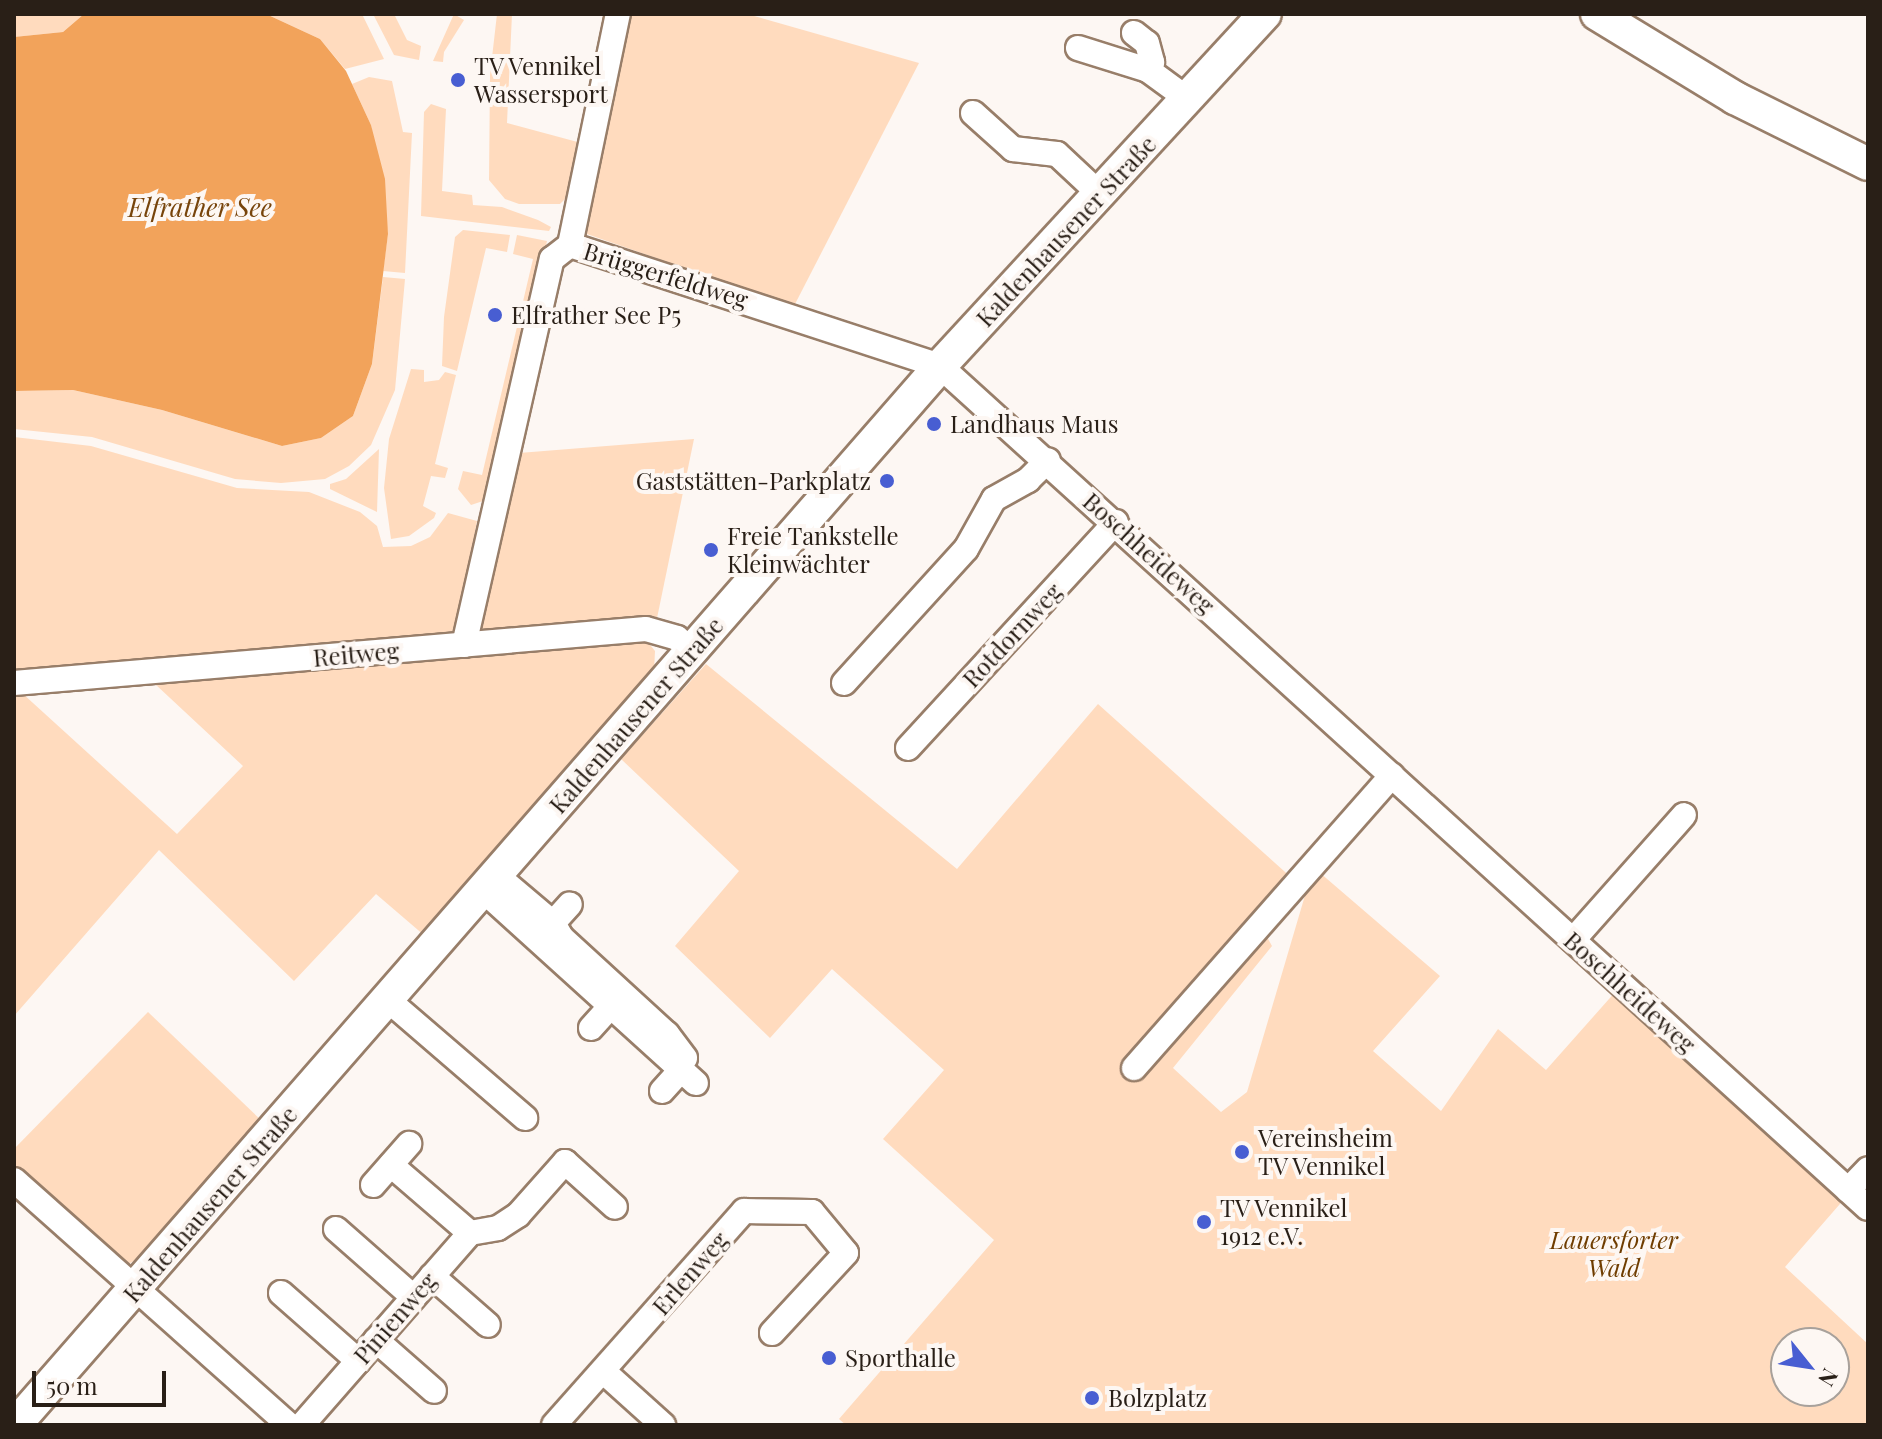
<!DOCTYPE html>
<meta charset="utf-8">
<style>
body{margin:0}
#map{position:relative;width:1882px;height:1439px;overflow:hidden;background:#fdf7f3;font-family:"Playfair Display",serif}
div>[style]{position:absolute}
.green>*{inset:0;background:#ffdbbe}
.water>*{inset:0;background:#f2a35b}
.roads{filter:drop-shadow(2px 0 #987e69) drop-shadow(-2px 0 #987e69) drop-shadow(0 2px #987e69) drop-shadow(0 -2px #987e69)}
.minor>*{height:24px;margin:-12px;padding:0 12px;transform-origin:12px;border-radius:12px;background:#fff}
.major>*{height:32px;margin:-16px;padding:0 16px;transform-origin:16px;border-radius:16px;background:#fff}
.dots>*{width:22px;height:22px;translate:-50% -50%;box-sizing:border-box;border:4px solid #fdf7f3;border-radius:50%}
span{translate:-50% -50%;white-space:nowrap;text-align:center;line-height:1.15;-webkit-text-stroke:8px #fdf7f3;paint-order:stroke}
.poi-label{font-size:24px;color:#291f17}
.left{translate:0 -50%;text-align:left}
.right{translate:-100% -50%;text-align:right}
.street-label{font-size:24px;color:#291f17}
.park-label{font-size:24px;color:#6f3d00;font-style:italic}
.water-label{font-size:26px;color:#77440b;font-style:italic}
.frame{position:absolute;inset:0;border:16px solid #291f17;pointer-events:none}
.north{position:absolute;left:1770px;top:1327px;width:80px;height:80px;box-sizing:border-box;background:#fdf7f3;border:2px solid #a8a19b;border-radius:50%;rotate:120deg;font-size:22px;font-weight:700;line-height:32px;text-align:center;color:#291f17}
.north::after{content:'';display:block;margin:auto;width:28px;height:36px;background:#485ed2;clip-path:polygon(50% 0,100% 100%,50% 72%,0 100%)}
.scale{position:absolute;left:32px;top:1371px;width:134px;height:36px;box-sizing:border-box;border:4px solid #291f17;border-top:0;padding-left:10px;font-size:24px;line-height:28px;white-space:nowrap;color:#291f17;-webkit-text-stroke:6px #fdf7f3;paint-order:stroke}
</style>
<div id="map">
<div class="green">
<div style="clip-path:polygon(14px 14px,84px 14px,63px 32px,14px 37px)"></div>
<div style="clip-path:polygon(266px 14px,362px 14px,384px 59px,345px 69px,320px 39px)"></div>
<div style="clip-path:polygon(373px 14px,394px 14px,407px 40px,421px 46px,419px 60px,394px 55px)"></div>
<div style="clip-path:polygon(454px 14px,464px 20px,444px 52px,443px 62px,433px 61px)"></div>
<div style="clip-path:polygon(497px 14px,512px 14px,507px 123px,585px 144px,579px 185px,560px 204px,519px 204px,505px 199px,489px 180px,490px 75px)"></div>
<div style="clip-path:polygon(626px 14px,747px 14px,919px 63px,794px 306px,584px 233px)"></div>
<div style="clip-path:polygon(369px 77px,392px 81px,403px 132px,412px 133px,405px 273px,383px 271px,388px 234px,371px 125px,352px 84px)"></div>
<div style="clip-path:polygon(431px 104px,446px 109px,442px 191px,472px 195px,473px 205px,502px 207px,538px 220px,551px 227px,549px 231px,421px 216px,424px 112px)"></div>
<div style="clip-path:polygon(463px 230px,510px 235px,507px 252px,486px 248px,457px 371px,442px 366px,444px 317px,455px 237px)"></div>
<div style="clip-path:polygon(517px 235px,547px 241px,489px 499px,471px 505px,458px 489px,463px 471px,482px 475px,533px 259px,513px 254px)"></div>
<div style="clip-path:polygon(383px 277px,405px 279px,395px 390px,371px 445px,349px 466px,325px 479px,281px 483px,235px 479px,92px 437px,14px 429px,14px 391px,73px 390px,162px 410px,282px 446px,321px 438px,353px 416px,372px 364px)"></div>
<div style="clip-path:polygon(411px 369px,424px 370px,424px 382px,439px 380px,445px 372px,456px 375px,435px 464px,448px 468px,445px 478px,431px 476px,423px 506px,436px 513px,434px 518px,409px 536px,391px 539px,384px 488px,389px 439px)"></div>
<div style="clip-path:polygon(14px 437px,91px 446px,237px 488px,309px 492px,360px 512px,377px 526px,383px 547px,411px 546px,430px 537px,448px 513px,477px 521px,457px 635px,14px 676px)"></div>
<div style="clip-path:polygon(694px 439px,656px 623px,476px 634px,519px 453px)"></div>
<div style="clip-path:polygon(379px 449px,377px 512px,330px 489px,330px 484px,346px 479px)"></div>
<div style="clip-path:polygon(633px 639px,647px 641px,655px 651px,654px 672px,425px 936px,376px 894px,294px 981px,159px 850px,14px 1016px,14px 694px,22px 693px,177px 834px,243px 766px,155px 684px)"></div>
<div style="clip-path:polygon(evenodd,706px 664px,957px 869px,1098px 704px,1294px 880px,1257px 919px,1272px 946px,1173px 1068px,1221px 1112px,1247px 1092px,1306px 892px,1319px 872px,1440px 976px,1373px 1051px,1441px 1111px,1498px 1029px,1546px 1070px,1617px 990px,1846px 1197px,1785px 1267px,1868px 1344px,1868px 1425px,846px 1425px,839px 1419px,994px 1240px,883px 1139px,944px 1070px,832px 969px,770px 1038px,675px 946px,739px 871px,621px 759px,706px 664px,1786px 1343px,1834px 1343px,1834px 1391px,1786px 1391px,1786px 1343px)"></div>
<div style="clip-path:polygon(148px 1012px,263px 1122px,140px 1258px,124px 1266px,14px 1172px,14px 1149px)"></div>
</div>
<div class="water">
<div style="clip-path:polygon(84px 14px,266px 14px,320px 39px,346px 71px,371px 125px,385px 179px,388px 234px,372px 364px,353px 416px,321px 438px,282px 446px,162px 410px,73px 390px,14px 391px,14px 37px,63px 32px)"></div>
</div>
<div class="roads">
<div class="minor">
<div style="left:1134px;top:33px;width:16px;rotate:38deg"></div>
<div style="left:1147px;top:43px;width:20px;rotate:75deg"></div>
<div style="left:1152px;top:62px;width:9px;rotate:117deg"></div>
<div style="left:1078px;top:48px;width:73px;rotate:17.4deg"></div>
<div style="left:1148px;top:70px;width:51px;rotate:36.2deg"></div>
<div style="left:973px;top:113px;width:54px;rotate:42deg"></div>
<div style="left:1013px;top:149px;width:44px;rotate:6.5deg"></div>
<div style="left:1057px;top:154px;width:60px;rotate:43deg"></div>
<div style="left:570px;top:245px;width:389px;rotate:18.1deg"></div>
<div style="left:940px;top:366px;width:1253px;rotate:42.22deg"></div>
<div style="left:570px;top:245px;width:236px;rotate:-78.3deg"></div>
<div style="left:464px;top:645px;width:396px;rotate:-77.2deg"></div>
<div style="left:552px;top:259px;width:23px;rotate:-38deg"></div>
<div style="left:14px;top:683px;width:634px;rotate:-4.88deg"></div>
<div style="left:646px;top:629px;width:32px;rotate:16deg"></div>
<div style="left:677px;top:638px;width:19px;rotate:39deg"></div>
<div style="left:844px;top:683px;width:181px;rotate:-47.7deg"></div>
<div style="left:966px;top:549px;width:57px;rotate:-60.8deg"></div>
<div style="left:994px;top:499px;width:39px;rotate:-29deg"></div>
<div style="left:1028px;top:480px;width:28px;rotate:-45deg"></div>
<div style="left:908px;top:748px;width:307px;rotate:-47.4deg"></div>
<div style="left:496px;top:875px;width:75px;rotate:40.1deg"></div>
<div style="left:553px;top:923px;width:25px;rotate:-48deg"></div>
<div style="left:484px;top:891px;width:286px;rotate:42.2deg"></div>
<div style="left:553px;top:923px;width:16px;rotate:60deg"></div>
<div style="left:561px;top:937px;width:144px;rotate:42.5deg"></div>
<div style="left:667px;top:1034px;width:30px;rotate:53deg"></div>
<div style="left:1573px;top:940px;width:167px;rotate:-48.4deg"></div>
<div style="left:388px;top:1000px;width:181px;rotate:40.7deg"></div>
<div style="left:591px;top:1028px;width:30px;rotate:-48deg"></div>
<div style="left:1134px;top:1068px;width:390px;rotate:-48.6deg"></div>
<div style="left:662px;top:1091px;width:28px;rotate:-48deg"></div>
<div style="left:391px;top:1165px;width:104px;rotate:40.7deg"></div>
<div style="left:14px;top:1180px;width:368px;rotate:41.7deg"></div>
<div style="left:373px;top:1185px;width:55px;rotate:-48.7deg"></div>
<div style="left:1848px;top:1190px;width:29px;rotate:-46deg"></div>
<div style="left:336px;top:1229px;width:103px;rotate:41.4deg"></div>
<div style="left:432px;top:1276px;width:74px;rotate:41.2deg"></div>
<div style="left:281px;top:1293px;width:103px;rotate:41.4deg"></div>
<div style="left:376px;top:1340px;width:77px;rotate:41.3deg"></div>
<div style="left:603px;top:1371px;width:81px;rotate:42deg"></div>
<div style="left:302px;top:1425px;width:255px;rotate:-48.8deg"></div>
<div style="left:470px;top:1233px;width:28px;rotate:-10deg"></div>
<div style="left:498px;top:1228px;width:24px;rotate:-33deg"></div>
<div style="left:518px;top:1215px;width:71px;rotate:-48.4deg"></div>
<div style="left:565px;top:1162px;width:67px;rotate:42deg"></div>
<div style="left:554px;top:1425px;width:286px;rotate:-48.4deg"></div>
<div style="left:744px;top:1211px;width:68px;rotate:0.8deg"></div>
<div style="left:812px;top:1212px;width:53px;rotate:50.3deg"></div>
<div style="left:846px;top:1253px;width:109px;rotate:132.8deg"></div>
</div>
<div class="major">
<div style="left:1597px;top:14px;width:162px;rotate:31.3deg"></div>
<div style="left:1735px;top:98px;width:148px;rotate:26.4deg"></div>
<div style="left:15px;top:1425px;width:1406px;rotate:-48.86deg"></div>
<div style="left:940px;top:366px;width:479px;rotate:-47.3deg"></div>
</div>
</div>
<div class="dots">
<div style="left:458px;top:80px;background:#485ed2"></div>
<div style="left:495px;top:315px;background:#485ed2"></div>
<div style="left:934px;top:424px;background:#485ed2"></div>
<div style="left:887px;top:481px;background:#485ed2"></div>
<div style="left:711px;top:550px;background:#485ed2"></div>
<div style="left:1242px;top:1152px;background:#485ed2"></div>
<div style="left:1204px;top:1222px;background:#485ed2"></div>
<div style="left:829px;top:1358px;background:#485ed2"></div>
<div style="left:1092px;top:1398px;background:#485ed2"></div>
</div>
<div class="poi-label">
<span class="left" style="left:474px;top:80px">TV Vennikel<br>Wassersport</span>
<span class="left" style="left:511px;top:315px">Elfrather See P5</span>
<span class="left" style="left:950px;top:424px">Landhaus Maus</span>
<span class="right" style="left:871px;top:481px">Gaststätten-Parkplatz</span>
<span class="left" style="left:727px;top:550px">Freie Tankstelle<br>Kleinwächter</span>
<span class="left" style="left:1258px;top:1152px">Vereinsheim<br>TV Vennikel</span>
<span class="left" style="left:1220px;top:1222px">TV Vennikel<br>1912 e.V.</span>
<span class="left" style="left:845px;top:1358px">Sporthalle</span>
<span class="left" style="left:1108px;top:1398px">Bolzplatz</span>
</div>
<div class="street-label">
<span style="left:1066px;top:231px;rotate:-47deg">Kaldenhausener Straße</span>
<span style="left:666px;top:275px;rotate:17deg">Brüggerfeldweg</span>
<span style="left:1149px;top:553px;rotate:42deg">Boschheideweg</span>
<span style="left:1012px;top:635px;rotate:-47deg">Rotdornweg</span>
<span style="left:356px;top:654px;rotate:-5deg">Reitweg</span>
<span style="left:636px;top:715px;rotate:-49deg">Kaldenhausener Straße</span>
<span style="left:1630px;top:992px;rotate:42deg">Boschheideweg</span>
<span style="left:210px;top:1204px;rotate:-49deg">Kaldenhausener Straße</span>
<span style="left:690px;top:1273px;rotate:-49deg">Erlenweg</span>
<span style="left:395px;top:1318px;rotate:-49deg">Pinienweg</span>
</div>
<div class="park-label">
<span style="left:1614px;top:1254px">Lauersforter<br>Wald</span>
</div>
<div class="water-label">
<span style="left:200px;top:207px">Elfrather See</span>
</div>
<div class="frame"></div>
<div class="north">N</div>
<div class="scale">50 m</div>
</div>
